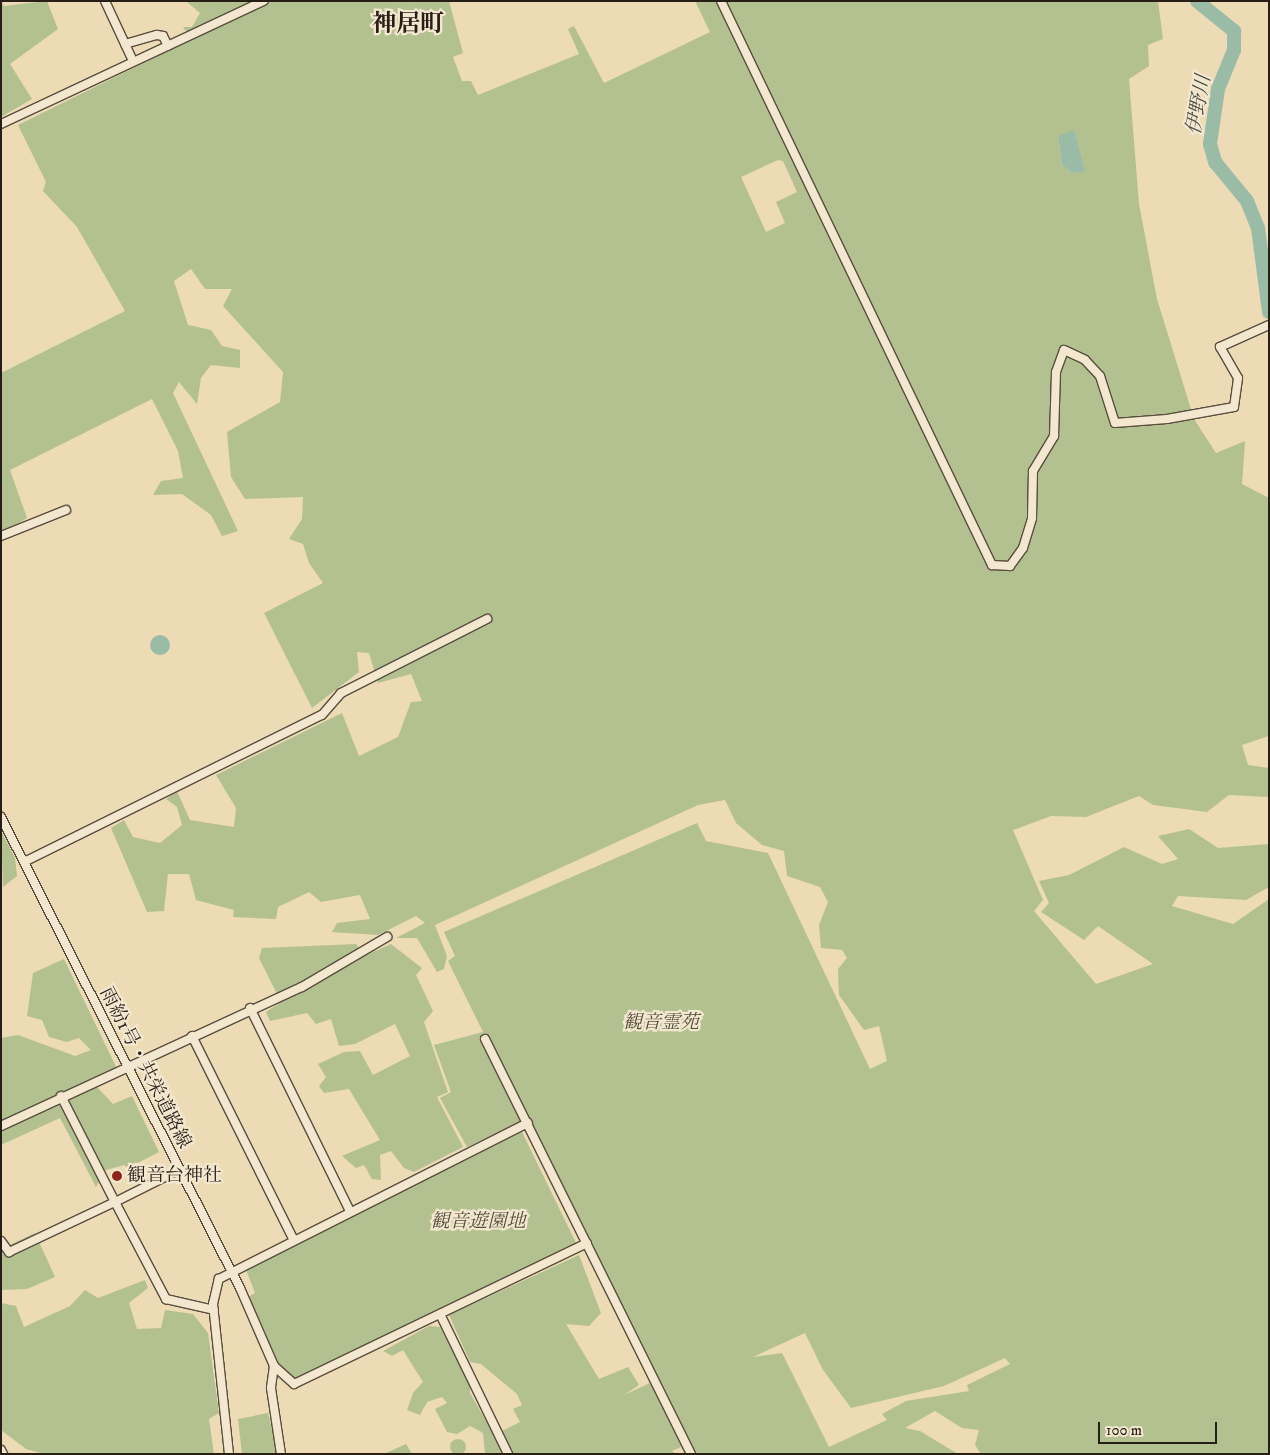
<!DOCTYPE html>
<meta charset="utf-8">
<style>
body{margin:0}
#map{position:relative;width:1270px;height:1455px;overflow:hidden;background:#ecdbb5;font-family:"IM FELL DW Pica","Noto Serif JP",serif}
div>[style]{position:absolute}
.green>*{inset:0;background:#b3c191}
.round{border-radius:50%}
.water>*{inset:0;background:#9abca7}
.river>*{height:14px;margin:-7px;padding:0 7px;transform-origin:7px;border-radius:7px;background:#9abca7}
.roads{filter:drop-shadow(1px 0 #584d3e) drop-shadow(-1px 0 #584d3e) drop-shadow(0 1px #584d3e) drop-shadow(0 -1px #584d3e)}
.minor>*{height:8px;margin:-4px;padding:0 4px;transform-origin:4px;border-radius:4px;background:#f3e8cf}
.dots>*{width:14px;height:14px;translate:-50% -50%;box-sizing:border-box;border:2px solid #f3e8cf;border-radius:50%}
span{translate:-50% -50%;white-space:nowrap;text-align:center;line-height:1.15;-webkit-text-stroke:4.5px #f3e8cf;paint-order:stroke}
.park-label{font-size:19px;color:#514f3b;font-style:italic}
.street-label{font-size:19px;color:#271e16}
.poi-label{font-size:19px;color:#271e16}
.left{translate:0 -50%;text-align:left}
.water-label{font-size:20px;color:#4a4d42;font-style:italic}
.district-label{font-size:24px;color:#271e16;font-weight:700}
.frame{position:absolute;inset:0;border:2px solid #271e16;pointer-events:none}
.scale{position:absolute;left:1098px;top:1422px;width:119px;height:22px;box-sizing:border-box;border:2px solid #271e16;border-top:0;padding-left:6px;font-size:15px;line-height:18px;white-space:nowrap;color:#271e16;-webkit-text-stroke:4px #f3e8cf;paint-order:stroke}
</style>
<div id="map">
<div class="green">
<div style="clip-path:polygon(1px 1px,4px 6px,47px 1px,58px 29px,10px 64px,32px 99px,1px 117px)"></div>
<div style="clip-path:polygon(evenodd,186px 1px,449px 1px,463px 53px,453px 57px,462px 81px,471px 81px,478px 95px,579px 54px,568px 29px,574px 26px,604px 83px,710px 32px,695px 1px,1158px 1px,1163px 39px,1148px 45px,1149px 66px,1129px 79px,1139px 204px,1157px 299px,1194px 419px,1216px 453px,1245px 441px,1242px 484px,1269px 498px,1269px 736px,1242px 745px,1248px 765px,1269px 768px,1269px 797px,1229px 795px,1207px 812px,1153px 805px,1139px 796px,1086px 817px,1051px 816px,1013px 830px,1043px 900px,1034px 911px,1096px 984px,1153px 964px,1098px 926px,1084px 940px,1041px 912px,1049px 903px,1039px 881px,1069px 875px,1124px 847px,1162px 864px,1178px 859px,1158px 836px,1189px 829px,1218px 848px,1269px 844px,1269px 887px,1246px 900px,1178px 896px,1172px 906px,1233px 924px,1269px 899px,1269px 1454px,981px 1454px,975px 1445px,979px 1430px,962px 1428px,935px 1411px,905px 1428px,920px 1431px,958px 1454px,685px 1454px,681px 1447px,672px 1451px,676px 1454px,512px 1454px,502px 1431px,520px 1422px,513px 1409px,522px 1405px,517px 1394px,481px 1364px,470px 1362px,449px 1315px,579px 1255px,601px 1313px,589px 1326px,566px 1324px,599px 1379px,628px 1367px,639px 1385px,624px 1395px,650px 1383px,522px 1121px,467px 1147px,440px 1098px,451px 1092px,434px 1045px,483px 1032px,448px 961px,455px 956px,444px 932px,697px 823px,706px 841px,768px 853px,870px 1069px,887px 1061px,879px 1026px,864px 1030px,839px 995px,838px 969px,847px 958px,842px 950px,821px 948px,819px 925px,828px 902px,820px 887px,787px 876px,784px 851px,762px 845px,736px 823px,725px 800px,698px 805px,435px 925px,447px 956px,444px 969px,437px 972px,417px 938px,396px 938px,425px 923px,416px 916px,378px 935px,332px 932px,337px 923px,370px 919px,360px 895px,321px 902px,309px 892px,278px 907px,276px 919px,233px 917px,234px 910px,196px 900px,189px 874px,168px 874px,164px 911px,147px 912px,111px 828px,124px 820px,133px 837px,160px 843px,182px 825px,177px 807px,166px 799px,177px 791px,190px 820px,234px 827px,236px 808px,216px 775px,342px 713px,359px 756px,398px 737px,411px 702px,422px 701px,411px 674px,378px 683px,369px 653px,357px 652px,359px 672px,312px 708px,264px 613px,323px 583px,309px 563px,303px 544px,289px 539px,302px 519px,303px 497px,245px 499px,231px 477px,227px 432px,280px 402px,283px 372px,223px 306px,232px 289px,205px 289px,191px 269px,174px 281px,188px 325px,211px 330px,222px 346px,240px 350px,240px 368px,211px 365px,201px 378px,197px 404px,179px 382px,173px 393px,238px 531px,222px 536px,211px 515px,182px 494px,153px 495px,161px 481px,183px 478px,178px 451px,152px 399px,10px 470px,27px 518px,1px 534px,1px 373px,125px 311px,77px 227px,43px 191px,46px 182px,18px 125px,192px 39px,183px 27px,192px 27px,200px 13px,186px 1px,1058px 136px,1072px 173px,1062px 165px,1058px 136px,186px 1px,778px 160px,783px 161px,797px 192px,776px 202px,785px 223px,766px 232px,741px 177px,778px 160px,186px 1px,805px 1333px,823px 1370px,851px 1408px,944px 1386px,1005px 1358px,1010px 1364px,967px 1385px,969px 1391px,906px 1401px,882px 1414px,887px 1420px,829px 1447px,782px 1353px,753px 1357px,805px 1333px)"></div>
<div style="clip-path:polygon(1px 831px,15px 858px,17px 876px,3px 887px)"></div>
<div style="clip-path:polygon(356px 944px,360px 949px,328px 972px,391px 944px,422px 968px,416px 975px,433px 1011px,424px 1022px,448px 1092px,437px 1097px,463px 1147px,414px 1172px,404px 1168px,391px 1151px,380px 1155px,381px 1180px,372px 1179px,364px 1165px,356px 1168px,342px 1156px,380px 1140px,349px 1089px,324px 1093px,319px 1086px,326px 1077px,318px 1064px,344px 1052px,360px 1051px,373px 1075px,410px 1056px,395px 1024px,355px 1044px,339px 1046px,331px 1019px,316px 1024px,307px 1013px,270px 1021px,266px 1012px,281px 1002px,259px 958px,262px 948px)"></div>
<div style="clip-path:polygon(64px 959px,120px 1075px,96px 1086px,113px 1104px,132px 1096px,159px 1152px,128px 1168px,124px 1165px,106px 1170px,96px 1187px,60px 1118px,1px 1145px,1px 1038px,18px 1035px,75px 1056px,91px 1050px,79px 1038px,67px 1042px,49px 1037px,42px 1020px,27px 1016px,33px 973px)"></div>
<div style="clip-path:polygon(522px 1132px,576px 1243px,294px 1381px,276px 1363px,248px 1297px,255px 1293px,245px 1267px)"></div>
<div style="clip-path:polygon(35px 1233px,55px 1277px,27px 1289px,1px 1290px,1px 1249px)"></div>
<div style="clip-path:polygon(145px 1280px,148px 1288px,129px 1303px,137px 1329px,161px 1328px,165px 1310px,193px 1314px,208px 1333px,219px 1413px,209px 1419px,214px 1454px,45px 1454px,26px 1449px,1px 1430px,1px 1303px,16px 1306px,24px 1327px,70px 1306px,85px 1290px,98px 1298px)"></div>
<div style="clip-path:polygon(429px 1326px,440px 1327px,470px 1383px,470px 1393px,505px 1454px,485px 1454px,483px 1433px,470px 1426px,457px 1434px,447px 1432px,435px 1409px,447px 1403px,442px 1397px,427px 1402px,420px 1415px,407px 1410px,413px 1393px,423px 1382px,403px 1350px,392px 1356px,383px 1351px)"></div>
<div style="clip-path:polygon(268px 1413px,278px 1454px,242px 1454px,238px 1419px)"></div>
<div class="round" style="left:450px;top:1439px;width:16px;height:16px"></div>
<div style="clip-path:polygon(406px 1444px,412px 1454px,384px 1454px)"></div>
</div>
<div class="water">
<div style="clip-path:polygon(1074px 130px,1085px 171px,1072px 173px,1062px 165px,1058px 136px)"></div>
<div class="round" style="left:150px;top:635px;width:20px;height:20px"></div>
</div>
<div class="river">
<div style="left:1197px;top:1px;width:48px;rotate:39deg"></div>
<div style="left:1234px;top:31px;width:19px;rotate:90deg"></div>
<div style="left:1234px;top:50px;width:42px;rotate:112.3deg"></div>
<div style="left:1218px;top:89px;width:56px;rotate:98.3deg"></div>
<div style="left:1210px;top:144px;width:19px;rotate:74deg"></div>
<div style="left:1215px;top:162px;width:50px;rotate:50.6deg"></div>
<div style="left:1247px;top:201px;width:29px;rotate:68deg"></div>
<div style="left:1258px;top:228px;width:85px;rotate:82.5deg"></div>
</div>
<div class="roads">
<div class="minor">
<div style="left:105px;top:1px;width:66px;rotate:65deg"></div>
<div style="left:721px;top:1px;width:626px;rotate:64.34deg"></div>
<div style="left:992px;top:565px;width:18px;rotate:3deg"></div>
<div style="left:1010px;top:566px;width:22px;rotate:-54deg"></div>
<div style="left:1023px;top:548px;width:31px;rotate:-73deg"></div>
<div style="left:1032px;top:518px;width:47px;rotate:-88.8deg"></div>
<div style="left:1033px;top:471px;width:41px;rotate:-59deg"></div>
<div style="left:1054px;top:436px;width:64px;rotate:-88.2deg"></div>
<div style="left:1056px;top:372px;width:23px;rotate:-70deg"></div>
<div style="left:1064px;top:350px;width:23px;rotate:25deg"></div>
<div style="left:1085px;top:360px;width:22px;rotate:47deg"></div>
<div style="left:1100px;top:376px;width:49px;rotate:72.3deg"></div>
<div style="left:1115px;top:423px;width:52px;rotate:-4.4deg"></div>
<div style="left:1167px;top:419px;width:68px;rotate:-10.2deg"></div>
<div style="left:1234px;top:407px;width:29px;rotate:-82deg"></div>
<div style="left:1238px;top:378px;width:36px;rotate:-120deg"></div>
<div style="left:1220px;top:347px;width:54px;rotate:-24.2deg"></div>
<div style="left:125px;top:44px;width:33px;rotate:-16deg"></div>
<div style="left:157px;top:35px;width:6px;rotate:9deg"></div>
<div style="left:163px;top:36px;width:11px;rotate:63deg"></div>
<div style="left:1px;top:124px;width:290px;rotate:-25.1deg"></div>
<div style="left:1px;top:536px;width:70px;rotate:-21.8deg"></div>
<div style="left:1px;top:817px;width:528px;rotate:63.1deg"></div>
<div style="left:240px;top:1288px;width:85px;rotate:66.4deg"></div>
<div style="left:274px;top:1366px;width:27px;rotate:42deg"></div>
<div style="left:294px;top:1384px;width:325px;rotate:-25.7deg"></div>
<div style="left:24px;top:862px;width:332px;rotate:-26.3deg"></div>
<div style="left:322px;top:715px;width:29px;rotate:-49deg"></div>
<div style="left:341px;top:693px;width:164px;rotate:-26.9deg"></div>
<div style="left:250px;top:1008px;width:226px;rotate:63.8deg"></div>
<div style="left:192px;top:1036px;width:227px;rotate:63.5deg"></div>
<div style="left:485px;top:1039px;width:463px;rotate:63.6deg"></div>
<div style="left:1px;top:1126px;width:332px;rotate:-24.8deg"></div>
<div style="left:302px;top:987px;width:99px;rotate:-30.5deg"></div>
<div style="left:179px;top:1170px;width:72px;rotate:153.4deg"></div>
<div style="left:115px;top:1202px;width:110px;rotate:62.3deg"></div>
<div style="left:166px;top:1299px;width:49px;rotate:12.9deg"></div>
<div style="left:1px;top:1241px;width:14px;rotate:54deg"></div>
<div style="left:9px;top:1252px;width:117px;rotate:-25.3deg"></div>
<div style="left:115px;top:1202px;width:119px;rotate:-117deg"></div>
<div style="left:440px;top:1314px;width:156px;rotate:64.1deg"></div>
<div style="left:274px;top:1366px;width:22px;rotate:98deg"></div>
<div style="left:271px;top:1388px;width:67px;rotate:81.4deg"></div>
<div style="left:1px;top:1450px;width:4px;rotate:63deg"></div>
<div style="left:229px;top:1454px;width:151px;rotate:-96.1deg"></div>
<div style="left:213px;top:1304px;width:26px;rotate:-77deg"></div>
<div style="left:219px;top:1279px;width:346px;rotate:-26.8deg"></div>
</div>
</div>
<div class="dots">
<div style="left:117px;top:1176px;background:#8f2418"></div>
</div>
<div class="park-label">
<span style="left:661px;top:1023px">観音霊苑</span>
<span style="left:478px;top:1222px">観音遊園地</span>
</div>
<div class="street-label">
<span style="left:145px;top:1068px;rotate:63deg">雨紛1号・共栄道路線</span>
</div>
<div class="poi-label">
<span class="left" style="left:127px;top:1176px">観音台神社</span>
</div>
<div class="water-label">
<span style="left:1199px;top:105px;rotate:-80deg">伊野川</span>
</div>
<div class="district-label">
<span style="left:408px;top:25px">神居町</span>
</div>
<div class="frame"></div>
<div class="scale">100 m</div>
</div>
